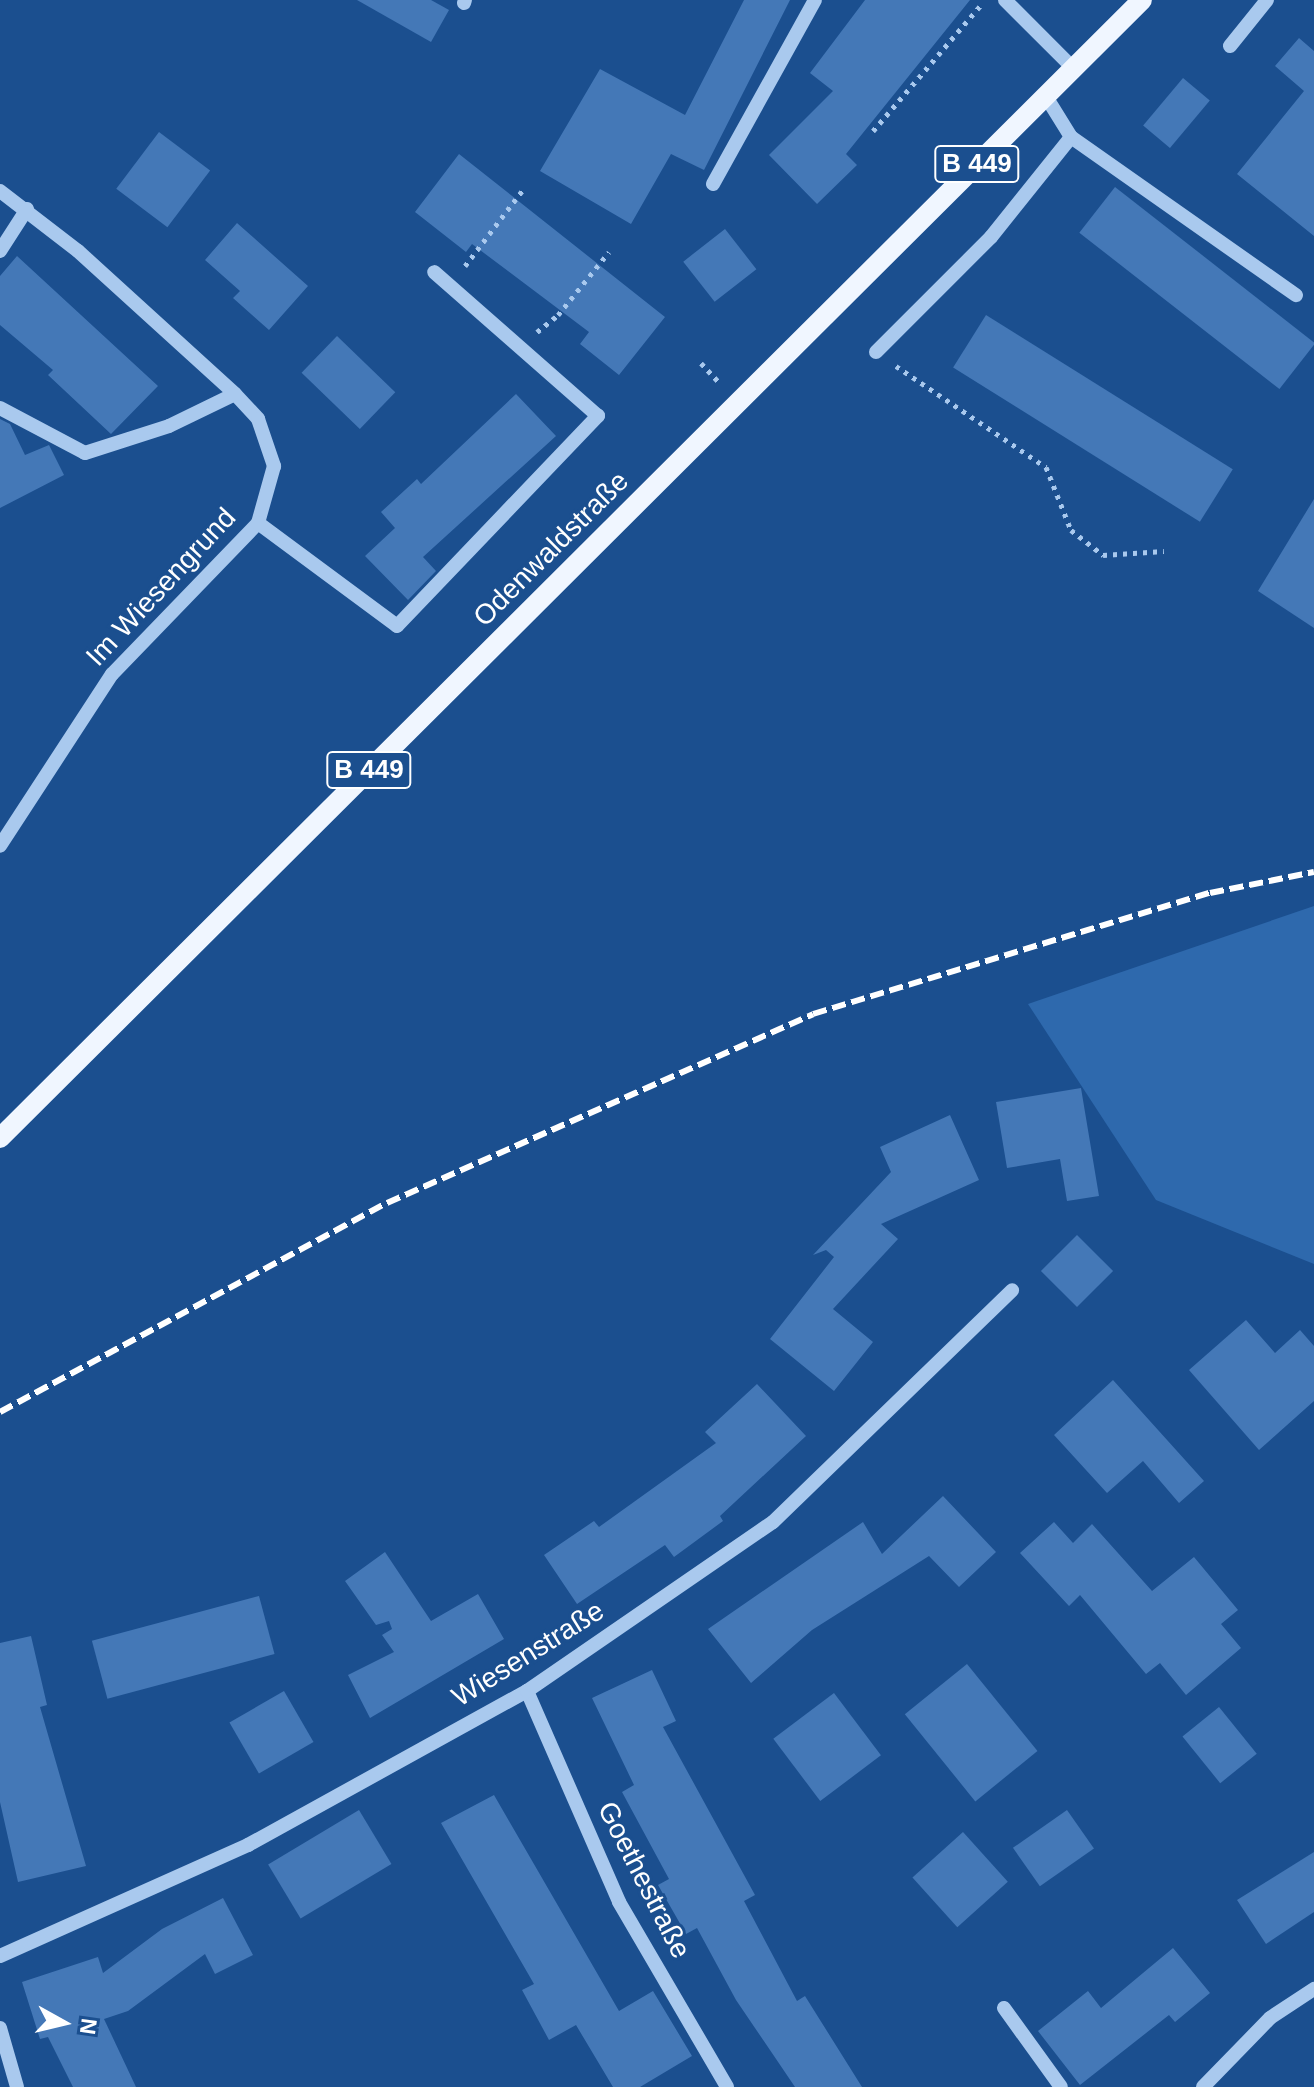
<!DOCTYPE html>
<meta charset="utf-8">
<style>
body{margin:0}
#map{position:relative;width:1314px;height:2087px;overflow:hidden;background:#1b4f8f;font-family:Helvetica,sans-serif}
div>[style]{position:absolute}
.green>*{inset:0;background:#2e69ad}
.building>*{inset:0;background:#4478b7;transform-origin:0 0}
.path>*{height:5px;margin-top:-2.5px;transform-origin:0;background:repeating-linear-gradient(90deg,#a9c9ee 0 4px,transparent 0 10px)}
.minor>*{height:14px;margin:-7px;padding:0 7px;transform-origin:7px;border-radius:7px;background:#a9c9ee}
.major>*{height:20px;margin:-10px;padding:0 10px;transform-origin:10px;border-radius:10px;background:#f0f6ff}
.rail>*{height:6px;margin-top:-3px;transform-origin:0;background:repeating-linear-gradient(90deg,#fff 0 14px,transparent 0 20px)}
span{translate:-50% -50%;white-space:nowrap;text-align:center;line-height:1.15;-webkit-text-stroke:6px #1b4f8f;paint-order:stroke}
.shield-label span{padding:2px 6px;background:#1b4f8f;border:2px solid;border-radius:6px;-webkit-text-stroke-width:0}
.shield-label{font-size:26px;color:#fff;font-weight:700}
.street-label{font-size:28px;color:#fff}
.north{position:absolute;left:24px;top:1983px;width:80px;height:80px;-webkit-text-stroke:6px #1b4f8f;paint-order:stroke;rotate:98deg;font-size:22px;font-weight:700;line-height:32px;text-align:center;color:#fff}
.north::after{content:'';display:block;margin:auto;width:28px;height:36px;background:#fff;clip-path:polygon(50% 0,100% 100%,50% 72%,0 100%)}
</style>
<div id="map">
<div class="green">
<div style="clip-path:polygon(1314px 906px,1314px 1264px,1156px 1200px,1028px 1004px)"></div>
</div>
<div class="building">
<div style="clip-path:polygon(357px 0,431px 0,449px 10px,431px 42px)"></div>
<div style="clip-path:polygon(744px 0,790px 0,704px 170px,671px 154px,631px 224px,540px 171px,600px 69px,685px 115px)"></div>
<div style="clip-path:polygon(865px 0,970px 0,846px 154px,857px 165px,817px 204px,769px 155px,833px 91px,810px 73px)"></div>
<div style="clip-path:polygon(1299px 38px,1314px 51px,1314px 236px,1237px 174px,1304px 91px,1275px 66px)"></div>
<div style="left:1183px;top:78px;width:35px;height:62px;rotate:40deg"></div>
<div style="left:159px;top:132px;width:64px;height:71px;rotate:37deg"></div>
<div style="clip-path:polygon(459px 154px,665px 317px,619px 375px,580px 344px,589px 332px,472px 244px,466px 252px,415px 212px)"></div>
<div style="left:1115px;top:187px;width:254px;height:58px;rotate:38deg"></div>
<div style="clip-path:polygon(237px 223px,308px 286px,269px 330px,233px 298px,240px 291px,205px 260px)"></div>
<div style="left:725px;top:229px;width:51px;height:53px;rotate:52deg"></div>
<div style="clip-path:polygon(17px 256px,158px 386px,111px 434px,48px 375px,53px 370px,0 325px,0 276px)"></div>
<div style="left:986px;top:315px;width:291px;height:62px;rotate:32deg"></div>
<div style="left:337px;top:336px;width:81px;height:51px;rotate:44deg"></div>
<div style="clip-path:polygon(516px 394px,556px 436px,423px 557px,436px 571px,408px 600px,365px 556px,395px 528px,381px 512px,417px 479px,421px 484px)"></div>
<div style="clip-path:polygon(0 419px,10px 424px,25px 455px,49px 445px,64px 475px,0 508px)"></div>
<div style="clip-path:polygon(1314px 499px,1314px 628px,1258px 591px)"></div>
<div style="clip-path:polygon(1081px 1088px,1099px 1196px,1067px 1201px,1060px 1159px,1007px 1168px,996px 1102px)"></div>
<div style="clip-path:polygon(950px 1115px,979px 1180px,881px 1224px,898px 1239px,833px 1309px,873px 1342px,834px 1391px,770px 1339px,834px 1257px,826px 1250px,813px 1255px,891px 1172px,880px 1147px)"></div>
<div style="left:1077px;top:1235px;width:51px;height:51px;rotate:45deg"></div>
<div style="clip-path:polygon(1246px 1320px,1275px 1353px,1300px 1330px,1314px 1346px,1314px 1401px,1259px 1450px,1189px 1370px)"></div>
<div style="clip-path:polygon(1113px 1380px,1204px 1481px,1179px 1503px,1143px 1461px,1107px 1493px,1054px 1435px)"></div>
<div style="clip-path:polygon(757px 1384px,806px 1436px,720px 1516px,723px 1521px,674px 1557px,665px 1545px,577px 1604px,544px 1555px,594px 1521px,599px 1527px,716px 1443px,705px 1432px)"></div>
<div style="clip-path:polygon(943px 1496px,996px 1552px,959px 1587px,929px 1556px,812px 1630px,751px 1683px,708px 1629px,863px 1522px,882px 1554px)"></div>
<div style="clip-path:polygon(1054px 1522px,1073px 1543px,1092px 1524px,1152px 1591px,1194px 1557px,1238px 1610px,1221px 1624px,1241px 1648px,1186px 1695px,1160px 1663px,1146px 1674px,1080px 1595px,1069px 1606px,1020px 1553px)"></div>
<div style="clip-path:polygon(385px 1552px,431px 1621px,478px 1594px,504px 1639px,370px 1718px,348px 1675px,394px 1652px,382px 1635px,392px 1629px,389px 1621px,376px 1625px,345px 1581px)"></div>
<div style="left:259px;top:1596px;width:60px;height:173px;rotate:75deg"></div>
<div style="clip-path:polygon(31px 1636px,47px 1705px,40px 1707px,86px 1866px,18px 1882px,0 1802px,0 1643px)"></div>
<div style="left:967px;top:1664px;width:112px;height:80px;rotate:51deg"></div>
<div style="clip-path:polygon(652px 1670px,676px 1721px,663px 1727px,755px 1895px,744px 1901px,797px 2001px,805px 1996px,862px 2087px,795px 2087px,736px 2000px,697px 1928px,686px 1934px,658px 1885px,669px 1879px,622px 1792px,634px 1785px,592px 1698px)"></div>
<div style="left:284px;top:1691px;width:59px;height:63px;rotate:60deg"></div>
<div style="left:834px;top:1693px;width:78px;height:76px;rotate:53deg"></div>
<div style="left:1219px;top:1707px;width:60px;height:47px;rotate:51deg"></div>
<div style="clip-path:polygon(494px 1795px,619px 2011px,653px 1991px,692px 2056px,640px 2087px,613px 2087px,576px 2025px,549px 2040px,522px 1990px,534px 1984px,441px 1823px)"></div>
<div style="left:359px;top:1810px;width:63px;height:106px;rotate:59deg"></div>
<div style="left:1067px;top:1810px;width:47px;height:66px;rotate:55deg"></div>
<div style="left:963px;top:1832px;width:67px;height:68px;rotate:48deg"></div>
<div style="clip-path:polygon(1314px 1852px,1314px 1912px,1266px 1944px,1237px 1900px)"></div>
<div style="clip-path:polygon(223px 1898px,253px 1955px,215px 1974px,205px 1954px,128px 2011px,104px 2019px,136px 2087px,73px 2087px,48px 2037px,40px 2039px,22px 1982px,98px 1957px,103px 1973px,162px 1929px)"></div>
<div style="clip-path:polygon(1173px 1948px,1210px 1993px,1175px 2022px,1169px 2015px,1080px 2085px,1038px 2031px,1088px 1991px,1101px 2008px)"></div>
</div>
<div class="path">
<div style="left:873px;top:131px;width:167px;rotate:-49.4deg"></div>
<div style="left:465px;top:266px;width:99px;rotate:-52.8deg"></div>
<div style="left:537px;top:332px;width:27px;rotate:-39deg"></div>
<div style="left:558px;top:315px;width:81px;rotate:-51deg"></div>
<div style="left:701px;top:363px;width:26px;rotate:47deg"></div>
<div style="left:896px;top:366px;width:181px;rotate:34deg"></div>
<div style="left:1046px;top:467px;width:68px;rotate:68.4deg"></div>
<div style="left:1071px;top:530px;width:41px;rotate:38deg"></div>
<div style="left:1103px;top:555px;width:61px;rotate:-3.8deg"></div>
</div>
<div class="minor">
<div style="left:1005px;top:0;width:96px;rotate:45deg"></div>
<div style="left:464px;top:3px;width:3px;rotate:-72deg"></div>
<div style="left:1230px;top:46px;width:59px;rotate:-51.2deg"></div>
<div style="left:1045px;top:95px;width:49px;rotate:58.2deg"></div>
<div style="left:1071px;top:137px;width:275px;rotate:35.1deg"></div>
<div style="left:713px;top:184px;width:210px;rotate:-61deg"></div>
<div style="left:0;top:191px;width:98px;rotate:37.6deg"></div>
<div style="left:78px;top:251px;width:212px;rotate:42.3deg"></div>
<div style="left:235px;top:394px;width:34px;rotate:47deg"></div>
<div style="left:258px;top:419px;width:50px;rotate:71.2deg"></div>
<div style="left:274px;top:466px;width:59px;rotate:105.7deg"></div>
<div style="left:258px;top:523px;width:210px;rotate:134deg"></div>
<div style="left:112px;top:674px;width:205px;rotate:123.1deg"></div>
<div style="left:0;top:251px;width:50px;rotate:-57.3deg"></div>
<div style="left:876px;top:352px;width:163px;rotate:-45deg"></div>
<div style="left:991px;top:237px;width:128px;rotate:-51.3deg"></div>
<div style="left:0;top:408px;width:96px;rotate:27.9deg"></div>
<div style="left:85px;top:453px;width:88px;rotate:-17.8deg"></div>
<div style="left:169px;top:426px;width:73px;rotate:-25.9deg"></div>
<div style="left:258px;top:523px;width:173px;rotate:36.5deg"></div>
<div style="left:397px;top:626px;width:291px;rotate:-46.3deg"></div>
<div style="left:598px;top:416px;width:218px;rotate:-138.7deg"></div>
<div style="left:527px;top:1691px;width:230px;rotate:66.4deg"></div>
<div style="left:619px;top:1902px;width:214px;rotate:59.7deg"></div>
<div style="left:0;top:1956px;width:272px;rotate:-24.1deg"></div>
<div style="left:248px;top:1845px;width:319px;rotate:-28.9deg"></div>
<div style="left:527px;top:1691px;width:298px;rotate:-34.5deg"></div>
<div style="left:773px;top:1522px;width:333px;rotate:-44.1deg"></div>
<div style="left:1004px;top:2008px;width:97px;rotate:54.2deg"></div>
<div style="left:0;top:2028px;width:61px;rotate:73.9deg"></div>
<div style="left:1203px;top:2087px;width:96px;rotate:-45.8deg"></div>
<div style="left:1270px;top:2018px;width:53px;rotate:-33.4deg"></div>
</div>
<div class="major">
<div style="left:0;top:1138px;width:1612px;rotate:-44.9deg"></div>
</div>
<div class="rail">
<div style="left:0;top:1412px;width:440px;rotate:-28.4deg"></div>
<div style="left:387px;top:1203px;width:466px;rotate:-23.9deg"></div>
<div style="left:813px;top:1014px;width:415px;rotate:-17deg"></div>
<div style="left:1210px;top:893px;width:106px;rotate:-11.4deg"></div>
</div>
<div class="shield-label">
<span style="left:977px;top:164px">B 449</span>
<span style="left:369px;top:770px">B 449</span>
</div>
<div class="street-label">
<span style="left:551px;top:549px;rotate:-45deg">Odenwaldstraße</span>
<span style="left:161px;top:587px;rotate:-47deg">Im Wiesengrund</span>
<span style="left:528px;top:1654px;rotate:-32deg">Wiesenstraße</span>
<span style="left:644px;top:1880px;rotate:63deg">Goethestraße</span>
</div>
<div class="north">N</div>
</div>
